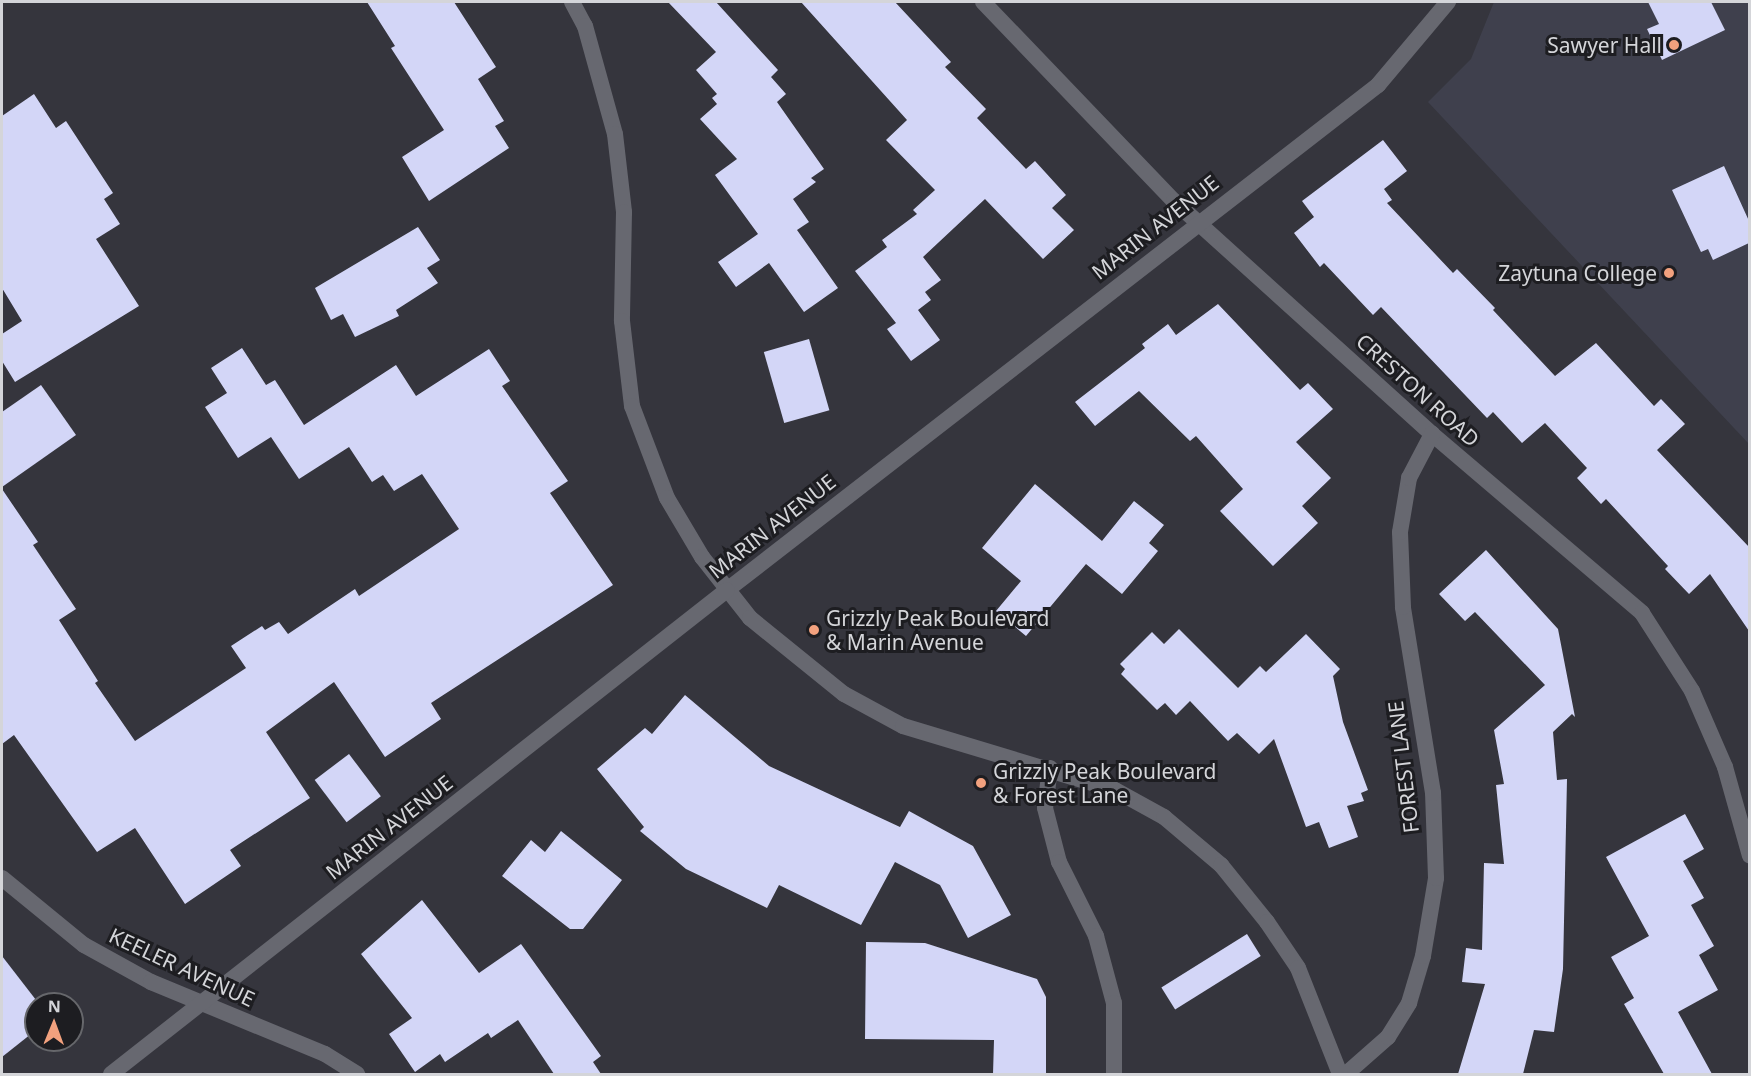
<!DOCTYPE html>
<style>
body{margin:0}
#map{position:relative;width:1751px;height:1076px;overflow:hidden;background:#35353d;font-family:"Noto Sans",sans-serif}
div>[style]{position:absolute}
.built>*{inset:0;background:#3f404d}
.building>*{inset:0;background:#d3d6f7;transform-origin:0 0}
.minor>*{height:16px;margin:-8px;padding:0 8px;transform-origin:8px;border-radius:8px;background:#676870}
.tertiary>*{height:16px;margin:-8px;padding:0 8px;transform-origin:8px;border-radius:8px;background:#676870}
.dots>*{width:16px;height:16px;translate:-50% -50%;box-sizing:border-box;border:3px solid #1d1d21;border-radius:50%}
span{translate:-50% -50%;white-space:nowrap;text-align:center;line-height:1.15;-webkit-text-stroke:6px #1d1d21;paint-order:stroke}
.poi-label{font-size:21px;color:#d4d5d9}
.right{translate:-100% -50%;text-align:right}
.left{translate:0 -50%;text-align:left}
.street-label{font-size:21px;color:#d4d5d9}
.frame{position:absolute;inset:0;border:3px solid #d4d5d9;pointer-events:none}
.north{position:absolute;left:24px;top:992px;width:60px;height:60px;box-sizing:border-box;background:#1d1d21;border:2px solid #66676b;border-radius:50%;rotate:1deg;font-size:16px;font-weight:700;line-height:24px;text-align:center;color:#d4d5d9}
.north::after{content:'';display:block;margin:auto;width:21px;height:27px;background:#f2a17e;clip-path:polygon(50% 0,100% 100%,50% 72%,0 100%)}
</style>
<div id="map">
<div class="built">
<div style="clip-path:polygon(1494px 2px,1749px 2px,1749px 444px,1428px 102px,1471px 59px)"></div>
</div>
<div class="building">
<div style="clip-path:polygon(367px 2px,454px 2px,496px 67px,478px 79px,504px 121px,495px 126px,509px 148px,429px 201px,402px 157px,444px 130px,391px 48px,395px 46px)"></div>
<div style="clip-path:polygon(668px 2px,716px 2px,778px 70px,771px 77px,786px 94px,777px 102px,824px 169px,811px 178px,816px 182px,793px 199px,809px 222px,797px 230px,838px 288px,804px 312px,769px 263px,736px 287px,718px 262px,758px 234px,715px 175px,737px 159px,700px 119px,717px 104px,712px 98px,717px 94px,696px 70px,716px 52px)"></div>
<div style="clip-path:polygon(801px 2px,895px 2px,951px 62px,945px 67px,986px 109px,977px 118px,1026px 169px,1035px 161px,1066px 195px,1052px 208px,1074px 230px,1043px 259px,985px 199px,923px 257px,941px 280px,925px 292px,931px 300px,918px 310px,940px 340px,911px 361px,887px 329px,896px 323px,855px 271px,887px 247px,882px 240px,917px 214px,913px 210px,935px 190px,886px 140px,907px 120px)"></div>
<div style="clip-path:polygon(1648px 2px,1711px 2px,1725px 30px,1662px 60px,1647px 29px,1659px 24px)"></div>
<div style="clip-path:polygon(34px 94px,56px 128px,66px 121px,113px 193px,104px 199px,120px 224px,96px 239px,139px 306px,15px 382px,2px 361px,2px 334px,22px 321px,2px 288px,2px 116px)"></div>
<div style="clip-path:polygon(1383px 140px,1407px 171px,1384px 189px,1392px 200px,1387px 203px,1453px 273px,1457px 269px,1495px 308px,1493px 310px,1555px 376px,1596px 343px,1654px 406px,1661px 399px,1685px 424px,1657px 450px,1749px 547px,1749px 631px,1710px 574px,1689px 594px,1665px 569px,1668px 566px,1606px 499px,1601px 504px,1577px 478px,1587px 468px,1545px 423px,1522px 443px,1493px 412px,1487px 418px,1381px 307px,1373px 315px,1324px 263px,1320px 267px,1294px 233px,1314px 217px,1302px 201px)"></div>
<div style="clip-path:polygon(1724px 166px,1749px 221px,1749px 243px,1713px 260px,1708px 249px,1701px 252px,1672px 190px)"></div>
<div style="clip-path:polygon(418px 227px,440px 260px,427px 268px,438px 283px,396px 310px,399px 316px,355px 337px,343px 314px,331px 320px,315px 288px)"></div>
<div style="clip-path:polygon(1218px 304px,1300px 390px,1308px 383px,1333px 409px,1296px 442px,1331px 478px,1302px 506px,1318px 523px,1273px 566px,1220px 511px,1243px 489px,1196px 436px,1190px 441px,1139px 391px,1095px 426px,1075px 402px,1145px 348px,1142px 344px,1168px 324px,1176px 335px)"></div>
<div style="left:809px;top:339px;width:74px;height:47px;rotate:74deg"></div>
<div style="clip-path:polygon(242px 348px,266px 385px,275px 380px,304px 425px,396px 365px,416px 396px,489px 349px,510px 381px,502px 386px,568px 481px,550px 493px,613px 585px,431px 703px,441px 719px,385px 757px,334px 682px,266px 732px,310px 798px,230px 850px,241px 866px,185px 904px,135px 828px,97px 852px,14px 735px,2px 744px,2px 489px,38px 542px,33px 545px,76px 609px,59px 620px,98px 681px,95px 683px,135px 741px,246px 668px,231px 646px,262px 626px,265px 630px,279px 622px,288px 634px,355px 589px,359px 596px,459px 529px,422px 474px,394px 491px,383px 475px,372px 482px,349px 447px,299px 479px,271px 437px,238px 458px,205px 407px,227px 393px,211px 368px)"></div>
<div style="clip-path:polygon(41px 385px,76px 435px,2px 487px,2px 412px)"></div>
<div style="clip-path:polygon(1035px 484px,1102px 541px,1134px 501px,1164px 525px,1149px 543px,1158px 551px,1122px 594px,1086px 564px,1026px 636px,996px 611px,1021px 581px,982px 548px)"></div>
<div style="clip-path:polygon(1486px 550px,1558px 629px,1575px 717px,1572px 714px,1553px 732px,1557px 780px,1567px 779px,1563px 969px,1554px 1032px,1534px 1030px,1523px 1074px,1458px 1074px,1485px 984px,1462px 982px,1466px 948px,1482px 950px,1484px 863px,1504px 864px,1496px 785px,1504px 784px,1494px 730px,1545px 685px,1475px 612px,1465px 621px,1439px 594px)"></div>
<div style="clip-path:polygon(1179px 629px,1238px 688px,1260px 666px,1266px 672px,1306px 634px,1340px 669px,1333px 676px,1343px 722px,1368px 790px,1361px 793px,1364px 801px,1347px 806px,1358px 837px,1329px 848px,1319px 822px,1306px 827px,1274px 739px,1259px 754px,1237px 733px,1228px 741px,1190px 701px,1176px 715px,1165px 703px,1157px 710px,1121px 674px,1125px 669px,1120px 664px,1152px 632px,1164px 644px)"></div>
<div style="clip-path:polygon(685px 695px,769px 766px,900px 827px,909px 811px,973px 846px,1011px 915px,968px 938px,940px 885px,895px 862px,861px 925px,779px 885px,767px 908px,686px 869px,640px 831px,644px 827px,597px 769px,645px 728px,652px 734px)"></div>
<div style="left:349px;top:754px;width:53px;height:43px;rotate:53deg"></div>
<div style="clip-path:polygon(1685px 814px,1704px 849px,1683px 861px,1704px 898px,1691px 905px,1714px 946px,1699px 955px,1718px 990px,1678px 1012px,1712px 1074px,1664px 1074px,1624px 1004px,1634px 998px,1611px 957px,1649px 936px,1606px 857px)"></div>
<div style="clip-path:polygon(561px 831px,622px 880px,583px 929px,570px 929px,502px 876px,531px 840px,545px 852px)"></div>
<div style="clip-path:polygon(422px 900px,479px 973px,521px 944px,601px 1056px,593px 1062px,601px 1074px,554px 1074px,518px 1020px,491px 1038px,488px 1033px,445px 1062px,440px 1054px,415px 1072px,389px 1034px,412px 1018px,361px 954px)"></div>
<div style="left:1247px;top:934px;width:26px;height:101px;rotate:58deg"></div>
<div style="clip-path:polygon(866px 942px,925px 943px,1037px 979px,1046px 997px,1046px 1074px,993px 1074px,994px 1040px,865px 1039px)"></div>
<div style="clip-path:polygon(2px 956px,36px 1000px,36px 1030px,2px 1057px)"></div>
</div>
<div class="minor">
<div style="left:983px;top:2px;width:276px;rotate:46.2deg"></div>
<div style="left:1174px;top:201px;width:348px;rotate:42.1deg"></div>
<div style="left:1432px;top:434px;width:276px;rotate:40.4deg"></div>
<div style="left:1642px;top:613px;width:93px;rotate:57.3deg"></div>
<div style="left:1692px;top:691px;width:83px;rotate:66.5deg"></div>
<div style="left:1725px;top:767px;width:92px;rotate:74.3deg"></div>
<div style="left:727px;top:590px;width:824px;rotate:-37.8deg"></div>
<div style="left:1378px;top:85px;width:109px;rotate:-49.9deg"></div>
<div style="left:1050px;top:768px;width:40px;rotate:97.1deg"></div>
<div style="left:1045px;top:808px;width:56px;rotate:75.5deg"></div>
<div style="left:1059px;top:862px;width:83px;rotate:63.4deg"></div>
<div style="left:1096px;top:936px;width:69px;rotate:75deg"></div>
<div style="left:1114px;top:1003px;width:71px;rotate:90deg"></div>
<div style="left:2px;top:878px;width:106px;rotate:39.3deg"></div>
<div style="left:84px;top:945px;width:77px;rotate:28.9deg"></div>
<div style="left:151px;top:982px;width:188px;rotate:22.5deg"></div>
<div style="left:325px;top:1054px;width:38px;rotate:32deg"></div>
<div style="left:1346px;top:1074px;width:56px;rotate:-41.4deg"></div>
<div style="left:1388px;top:1037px;width:40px;rotate:-58deg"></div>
<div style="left:1409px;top:1003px;width:49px;rotate:-73.4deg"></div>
<div style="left:1423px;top:956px;width:79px;rotate:-80.5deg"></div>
<div style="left:1436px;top:878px;width:85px;rotate:-92deg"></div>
<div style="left:1433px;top:793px;width:188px;rotate:-99.2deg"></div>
<div style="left:1403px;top:607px;width:75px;rotate:-92.3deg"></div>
<div style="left:1400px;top:532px;width:55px;rotate:-80.5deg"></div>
<div style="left:1409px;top:478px;width:50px;rotate:-62.4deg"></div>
</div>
<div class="tertiary">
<div style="left:572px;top:2px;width:27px;rotate:62deg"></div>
<div style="left:585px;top:26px;width:112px;rotate:74.5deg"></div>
<div style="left:615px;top:134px;width:79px;rotate:83.4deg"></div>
<div style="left:624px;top:212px;width:109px;rotate:91.1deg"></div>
<div style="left:622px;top:321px;width:86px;rotate:83.3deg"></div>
<div style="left:632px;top:406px;width:98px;rotate:69.2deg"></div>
<div style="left:667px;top:498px;width:69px;rotate:59.3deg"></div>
<div style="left:702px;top:557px;width:78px;rotate:51.8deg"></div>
<div style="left:750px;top:618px;width:121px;rotate:39deg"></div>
<div style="left:844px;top:694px;width:67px;rotate:28.5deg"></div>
<div style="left:903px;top:726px;width:221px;rotate:16.8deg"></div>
<div style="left:1115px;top:790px;width:56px;rotate:28.9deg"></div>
<div style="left:1164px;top:817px;width:75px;rotate:40.1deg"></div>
<div style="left:1221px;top:865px;width:73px;rotate:51.1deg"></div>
<div style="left:1267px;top:922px;width:55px;rotate:56deg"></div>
<div style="left:1298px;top:968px;width:114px;rotate:68.4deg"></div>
<div style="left:111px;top:1074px;width:783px;rotate:-38.16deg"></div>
</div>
<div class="dots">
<div style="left:1674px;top:45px;background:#f2a17e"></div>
<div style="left:1669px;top:273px;background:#f2a17e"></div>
<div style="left:814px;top:630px;background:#f2a17e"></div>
<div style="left:981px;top:783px;background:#f2a17e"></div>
</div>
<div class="poi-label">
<span class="right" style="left:1662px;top:45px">Sawyer Hall</span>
<span class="right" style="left:1657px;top:273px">Zaytuna College</span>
<span class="left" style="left:826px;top:630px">Grizzly Peak Boulevard<br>&amp; Marin Avenue</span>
<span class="left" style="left:993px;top:783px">Grizzly Peak Boulevard<br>&amp; Forest Lane</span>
</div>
<div class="street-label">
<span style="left:1155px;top:227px;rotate:-38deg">MARIN AVENUE</span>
<span style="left:1418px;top:390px;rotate:42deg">CRESTON ROAD</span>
<span style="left:772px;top:526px;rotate:-38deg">MARIN AVENUE</span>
<span style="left:1403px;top:767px;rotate:-97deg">FOREST LANE</span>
<span style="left:389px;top:827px;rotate:-38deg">MARIN AVENUE</span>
<span style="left:182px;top:967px;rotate:25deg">KEELER AVENUE</span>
</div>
<div class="frame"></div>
<div class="north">N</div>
</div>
